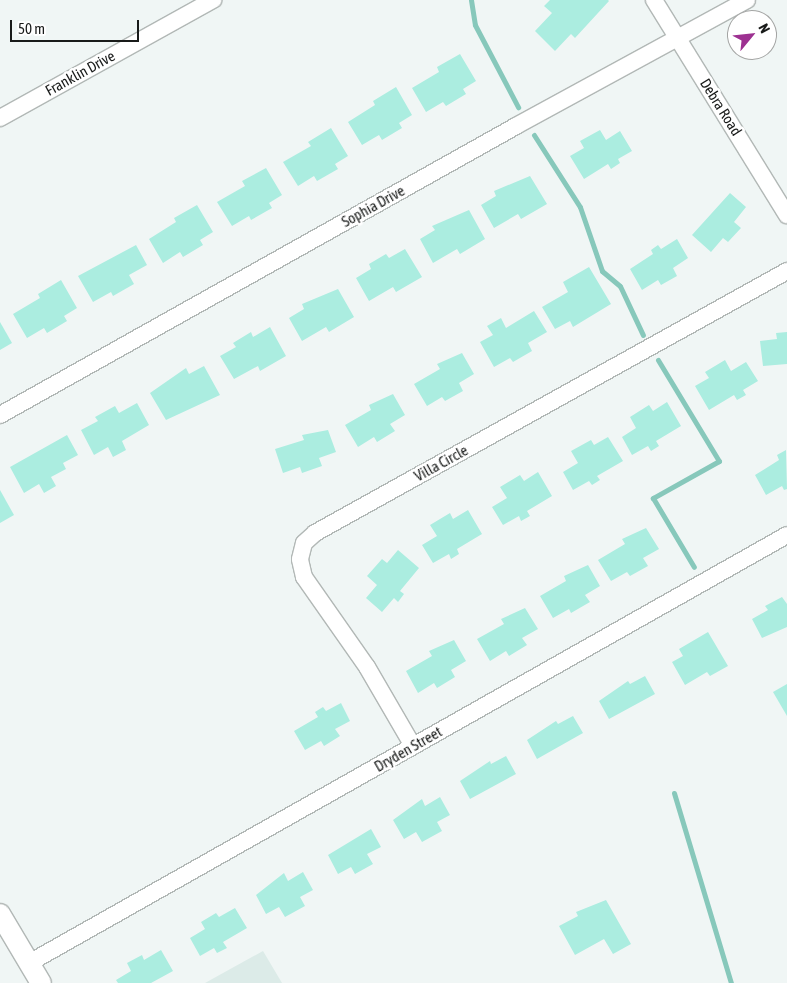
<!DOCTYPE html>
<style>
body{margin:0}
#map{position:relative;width:787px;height:983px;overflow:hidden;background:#f0f6f5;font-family:"Asap Condensed",sans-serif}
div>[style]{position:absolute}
.built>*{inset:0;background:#dcebe8}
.stream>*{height:5px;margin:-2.5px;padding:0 2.5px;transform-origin:2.5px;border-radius:2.5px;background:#87c8bb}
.building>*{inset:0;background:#abede0}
.roads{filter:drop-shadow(1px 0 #b2b8b6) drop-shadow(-1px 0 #b2b8b6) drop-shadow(0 1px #b2b8b6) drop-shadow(0 -1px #b2b8b6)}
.minor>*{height:16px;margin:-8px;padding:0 8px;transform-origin:8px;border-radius:8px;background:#fff}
.tertiary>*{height:20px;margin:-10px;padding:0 10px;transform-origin:10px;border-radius:10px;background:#fff}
span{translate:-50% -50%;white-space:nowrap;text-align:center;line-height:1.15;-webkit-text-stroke:5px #fff;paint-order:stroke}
.street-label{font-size:15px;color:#191b1a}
.north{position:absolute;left:727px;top:10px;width:50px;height:50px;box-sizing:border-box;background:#fff;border:1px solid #a3a4a3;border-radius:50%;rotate:62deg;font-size:14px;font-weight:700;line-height:20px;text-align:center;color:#191b1a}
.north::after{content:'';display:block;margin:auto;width:18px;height:22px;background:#9d3191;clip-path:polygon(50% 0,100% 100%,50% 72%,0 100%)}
.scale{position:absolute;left:10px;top:20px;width:129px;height:22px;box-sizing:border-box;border:2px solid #191b1a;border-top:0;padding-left:6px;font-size:15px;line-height:18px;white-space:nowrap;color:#191b1a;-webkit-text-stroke:4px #fff;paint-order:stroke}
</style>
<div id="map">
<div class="built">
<div style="clip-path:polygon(263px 951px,282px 983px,205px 983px)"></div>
</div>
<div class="stream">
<div style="left:471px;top:0;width:25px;rotate:81deg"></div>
<div style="left:475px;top:25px;width:93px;rotate:62.3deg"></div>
<div style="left:534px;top:135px;width:85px;rotate:57.4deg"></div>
<div style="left:580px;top:207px;width:68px;rotate:71deg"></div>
<div style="left:602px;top:271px;width:23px;rotate:40deg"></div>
<div style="left:620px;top:286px;width:54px;rotate:64.9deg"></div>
<div style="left:658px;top:360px;width:118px;rotate:58.9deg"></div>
<div style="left:719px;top:461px;width:76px;rotate:150.7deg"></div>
<div style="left:653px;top:498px;width:80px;rotate:59.3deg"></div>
<div style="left:674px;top:793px;width:198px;rotate:73.3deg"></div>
</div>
<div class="building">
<div style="clip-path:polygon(550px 0,608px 0,609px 1px,575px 38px,571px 34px,555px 51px,535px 31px,552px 13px,544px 6px)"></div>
<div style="clip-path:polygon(460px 54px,476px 81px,463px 89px,466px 94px,446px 106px,443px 102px,426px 112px,412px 88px,439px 72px,437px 67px)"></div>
<div style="clip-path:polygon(396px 87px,412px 115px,399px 123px,402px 128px,382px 140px,379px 135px,362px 145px,348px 122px,375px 105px,373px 101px)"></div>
<div style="clip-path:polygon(331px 128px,348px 156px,335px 164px,338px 169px,317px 181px,314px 176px,298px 186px,283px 162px,311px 146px,308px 142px)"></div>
<div style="clip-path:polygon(600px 130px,606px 140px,620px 131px,632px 151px,618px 159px,620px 163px,611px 169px,608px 164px,584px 179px,570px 156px,584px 148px,580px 141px)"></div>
<div style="clip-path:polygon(266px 168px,282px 195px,269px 203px,272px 208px,251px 220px,249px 216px,232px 226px,217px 202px,245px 186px,242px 181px)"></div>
<div style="clip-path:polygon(530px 176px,547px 204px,521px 219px,518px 214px,494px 228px,481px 205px,496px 196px,494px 191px)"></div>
<div style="clip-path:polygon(730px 193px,746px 207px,734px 222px,741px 228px,728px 242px,723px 238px,711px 252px,692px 235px)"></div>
<div style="clip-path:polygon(197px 205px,213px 232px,200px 240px,203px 245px,183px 257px,180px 252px,163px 263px,149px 239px,176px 222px,174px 218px)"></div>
<div style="clip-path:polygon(469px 210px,485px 239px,460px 254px,457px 249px,433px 263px,420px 239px,435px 230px,432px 226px)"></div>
<div style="clip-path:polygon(677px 239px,688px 258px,673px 268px,677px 276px,661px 285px,658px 280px,642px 290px,630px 269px,653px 254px,651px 250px,658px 245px,661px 249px)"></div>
<div style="clip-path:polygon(136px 245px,147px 265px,129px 275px,134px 284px,113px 296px,111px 292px,93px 302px,78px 276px)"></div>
<div style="clip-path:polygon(405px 249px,422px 277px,396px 292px,393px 287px,369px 301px,356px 278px,371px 269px,369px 264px,386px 254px,389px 258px)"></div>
<div style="clip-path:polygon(589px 267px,611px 304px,573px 327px,570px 321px,555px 329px,542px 307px,568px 292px,563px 282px)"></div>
<div style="clip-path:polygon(61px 280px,77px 308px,64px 316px,67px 321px,47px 333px,44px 328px,27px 338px,13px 314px,40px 298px,38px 294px)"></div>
<div style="clip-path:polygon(338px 289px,354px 317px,329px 332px,326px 327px,302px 341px,289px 318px,304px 309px,302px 304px)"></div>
<div style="clip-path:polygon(534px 311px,547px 332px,528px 343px,532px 351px,513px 362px,510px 358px,494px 367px,480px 342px,493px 335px,487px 326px,501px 318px,506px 328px)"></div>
<div style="clip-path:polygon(0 322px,12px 343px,0 350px)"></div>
<div style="clip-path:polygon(270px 327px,286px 356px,260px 371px,258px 366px,234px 379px,220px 356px,236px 347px,233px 343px,251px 332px,253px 337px)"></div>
<div style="clip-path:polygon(787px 332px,787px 364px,763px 366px,760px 341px,777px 339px,776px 333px)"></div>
<div style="clip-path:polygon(462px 353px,474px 374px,459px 383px,463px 391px,445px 401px,442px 397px,427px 406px,414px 384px,440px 369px,437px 364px)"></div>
<div style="clip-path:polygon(725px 360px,731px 371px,746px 362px,758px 381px,743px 390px,746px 395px,737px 400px,734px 395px,709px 410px,695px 386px,709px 378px,705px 372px)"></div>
<div style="clip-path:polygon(204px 366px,220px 395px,166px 420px,150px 393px,186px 368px,189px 374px)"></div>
<div style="clip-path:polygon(393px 394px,405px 415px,390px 424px,395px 431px,377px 442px,374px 437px,358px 447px,345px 425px,371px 410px,369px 405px)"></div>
<div style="clip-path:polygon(667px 402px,681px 426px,656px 441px,659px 446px,651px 451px,648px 446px,632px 455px,622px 437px,636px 428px,630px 417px,649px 405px,653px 411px)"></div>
<div style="clip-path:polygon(137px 403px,149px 425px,122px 441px,126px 450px,113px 457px,108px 447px,94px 455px,81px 430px,98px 421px,95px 417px,115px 406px,119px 413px)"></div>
<div style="clip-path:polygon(328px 430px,336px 452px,319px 458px,322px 466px,302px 473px,300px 467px,283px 473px,275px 449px,304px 440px,302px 435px)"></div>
<div style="clip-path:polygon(67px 435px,78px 455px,63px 463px,66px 469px,51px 477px,56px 486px,44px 493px,39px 484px,24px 493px,10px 467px)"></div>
<div style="clip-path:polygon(608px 437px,623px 461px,597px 476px,600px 480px,592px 485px,589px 481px,573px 490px,563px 472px,578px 463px,571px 451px,591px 440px,594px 445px)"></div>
<div style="clip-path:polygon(786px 450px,787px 489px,784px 490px,782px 486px,766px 495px,755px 475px,779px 460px,777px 455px)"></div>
<div style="clip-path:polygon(538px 472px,552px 496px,527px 511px,530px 516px,521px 521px,519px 516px,503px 525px,492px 507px,507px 498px,500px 487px,520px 475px,524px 481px)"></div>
<div style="clip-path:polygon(0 490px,14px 515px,0 523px)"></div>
<div style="clip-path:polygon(468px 510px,482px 534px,457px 549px,459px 554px,451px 559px,449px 554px,433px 563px,422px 545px,437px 536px,430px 525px,450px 513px,453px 519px)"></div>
<div style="clip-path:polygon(646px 528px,659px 549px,643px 558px,648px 566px,630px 576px,627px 572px,611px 581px,598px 560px,625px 544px,622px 539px)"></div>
<div style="clip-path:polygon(398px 550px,419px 568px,400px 591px,404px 594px,398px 602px,394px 598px,382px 612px,366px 598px,377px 585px,367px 576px,382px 559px,387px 563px)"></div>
<div style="clip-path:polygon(588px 565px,600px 586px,585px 595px,590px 602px,571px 613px,569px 609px,553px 618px,540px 596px,566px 581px,564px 576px)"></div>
<div style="clip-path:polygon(782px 597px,787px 604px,787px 627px,762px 638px,752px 619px,768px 610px,765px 606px)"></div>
<div style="clip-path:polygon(525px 608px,538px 629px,522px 638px,527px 645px,509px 656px,506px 651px,490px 661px,477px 639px,504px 624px,501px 619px)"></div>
<div style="clip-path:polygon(708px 632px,728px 666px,710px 676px,707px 672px,685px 685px,672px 662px,683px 656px,679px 649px)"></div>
<div style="clip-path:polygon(454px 640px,466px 661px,451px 670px,455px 677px,437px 688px,434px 683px,418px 693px,406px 671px,432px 656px,429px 651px)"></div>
<div style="clip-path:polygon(645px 676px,655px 694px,609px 719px,599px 701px,628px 681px,630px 684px)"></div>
<div style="clip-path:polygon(787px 684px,787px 716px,773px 692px)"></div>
<div style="clip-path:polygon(341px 703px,350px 721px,335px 729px,340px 736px,324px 746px,321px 741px,305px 750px,294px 731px,318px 717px,315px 712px,323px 707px,326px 711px)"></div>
<div style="clip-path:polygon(573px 716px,583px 733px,537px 759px,527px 740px,556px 721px,558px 724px)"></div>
<div style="clip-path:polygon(506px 756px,516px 774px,470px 799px,460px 781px,490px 761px,491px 764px)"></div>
<div style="clip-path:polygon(440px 797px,450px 815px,437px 822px,442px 831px,422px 842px,416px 832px,404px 839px,393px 820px,422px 799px,425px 806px)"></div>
<div style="clip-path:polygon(371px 829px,381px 847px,367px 854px,373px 864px,355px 874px,351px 867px,338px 874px,328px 855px)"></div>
<div style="clip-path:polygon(303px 872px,313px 890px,300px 897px,305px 906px,285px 917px,279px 907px,266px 914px,256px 895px,284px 873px,288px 881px)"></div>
<div style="clip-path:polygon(606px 900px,631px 944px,613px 954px,604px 939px,575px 955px,559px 926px,578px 916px,576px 912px)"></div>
<div style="clip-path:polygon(235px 908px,247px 928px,223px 942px,227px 948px,217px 953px,214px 948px,200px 956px,190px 938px,205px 929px,201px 922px,216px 913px,219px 917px)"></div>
<div style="clip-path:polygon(161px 950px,173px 971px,151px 983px,118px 983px,116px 980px,131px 971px,127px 963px,142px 955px,144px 960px)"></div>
</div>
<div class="roads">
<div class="minor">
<div style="left:654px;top:0;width:253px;rotate:58.3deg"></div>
<div style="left:0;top:118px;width:244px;rotate:-29deg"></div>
<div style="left:0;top:415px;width:591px;rotate:-29.25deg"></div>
<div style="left:516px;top:126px;width:263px;rotate:-28.6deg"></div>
<div style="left:413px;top:746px;width:91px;rotate:-120.2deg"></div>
<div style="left:367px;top:667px;width:110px;rotate:-125deg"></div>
<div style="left:304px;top:577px;width:18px;rotate:-103deg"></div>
<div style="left:300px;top:559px;width:16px;rotate:-76deg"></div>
<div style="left:304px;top:543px;width:15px;rotate:-42deg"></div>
<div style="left:315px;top:533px;width:540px;rotate:-29.03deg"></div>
<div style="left:29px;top:963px;width:870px;rotate:-29.45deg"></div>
</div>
<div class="tertiary">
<div style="left:0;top:914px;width:80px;rotate:59.3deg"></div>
</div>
</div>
<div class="street-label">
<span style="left:80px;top:73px;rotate:-29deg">Franklin Drive</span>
<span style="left:721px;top:107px;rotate:58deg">Debra Road</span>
<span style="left:373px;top:206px;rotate:-29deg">Sophia Drive</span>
<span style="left:441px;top:463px;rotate:-29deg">Villa Circle</span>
<span style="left:408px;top:749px;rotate:-30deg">Dryden Street</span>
</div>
<div class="north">N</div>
<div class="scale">50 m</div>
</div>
